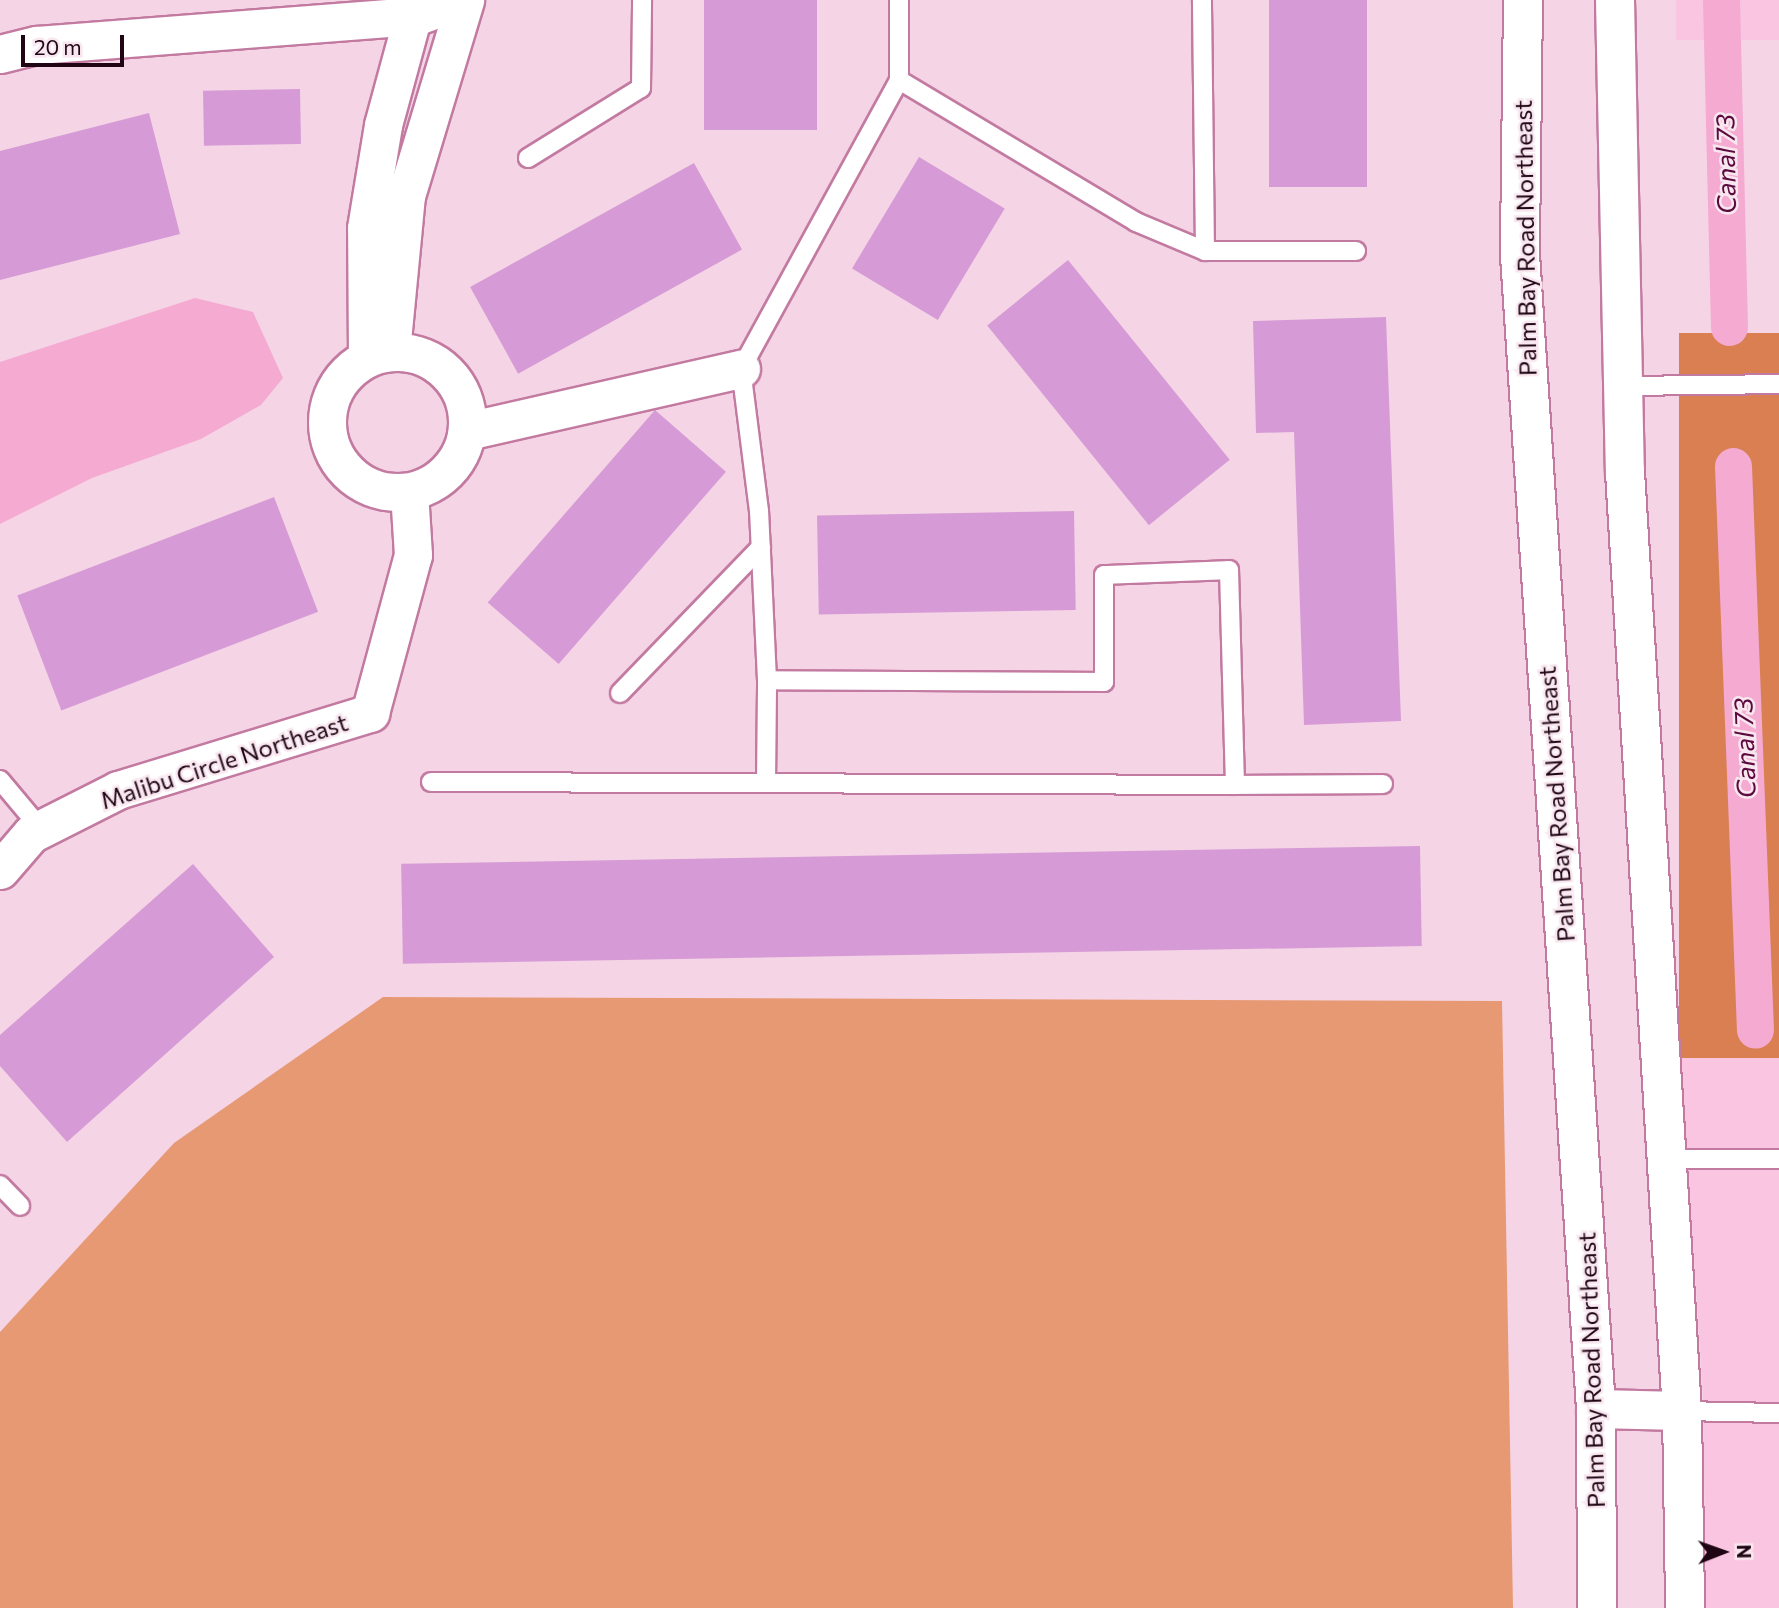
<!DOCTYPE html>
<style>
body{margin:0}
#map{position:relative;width:1779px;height:1608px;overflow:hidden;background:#f5d5e5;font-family:Commissioner,sans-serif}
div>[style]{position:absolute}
.built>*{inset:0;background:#f9c5e0;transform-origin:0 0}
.green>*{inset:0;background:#e79973}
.forest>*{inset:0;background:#d97f52;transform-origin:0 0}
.water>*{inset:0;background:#f5aad2}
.canal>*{height:37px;margin:-18.5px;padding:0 18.5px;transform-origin:18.5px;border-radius:18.5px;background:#f5aad2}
.building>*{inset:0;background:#d69bd6;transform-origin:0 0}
.roads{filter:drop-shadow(2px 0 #c37aa1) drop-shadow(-2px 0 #c37aa1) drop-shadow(0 2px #c37aa1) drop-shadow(0 -2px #c37aa1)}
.service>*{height:18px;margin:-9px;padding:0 9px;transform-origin:9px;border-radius:9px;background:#fff}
.minor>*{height:37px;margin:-18.5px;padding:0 18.5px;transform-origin:18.5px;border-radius:18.5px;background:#fff}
.minor>.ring{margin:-18.5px;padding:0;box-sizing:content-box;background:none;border:37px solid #fff;border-radius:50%}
.secondary>*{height:38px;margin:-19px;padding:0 19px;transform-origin:19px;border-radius:19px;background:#fff}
span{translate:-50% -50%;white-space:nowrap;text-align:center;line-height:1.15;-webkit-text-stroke:5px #f8e7ef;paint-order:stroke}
.street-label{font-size:24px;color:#200615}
.water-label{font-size:26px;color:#5c0940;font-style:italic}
.north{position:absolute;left:1688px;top:1517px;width:70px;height:70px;-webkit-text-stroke:5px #f8e7ef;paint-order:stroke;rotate:89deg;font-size:19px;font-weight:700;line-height:28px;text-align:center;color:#200615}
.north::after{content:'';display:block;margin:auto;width:24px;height:32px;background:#200615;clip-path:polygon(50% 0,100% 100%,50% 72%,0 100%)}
.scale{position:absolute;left:21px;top:35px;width:103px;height:32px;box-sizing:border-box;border:4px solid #200615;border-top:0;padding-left:9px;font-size:21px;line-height:24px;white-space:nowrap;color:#200615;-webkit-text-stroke:5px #f8e7ef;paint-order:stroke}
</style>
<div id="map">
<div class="built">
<div style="left:1676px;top:0;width:103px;height:40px"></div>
<div style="clip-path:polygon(1779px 1054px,1779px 1608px,1706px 1608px,1703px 1393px,1681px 1058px)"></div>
</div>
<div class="green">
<div style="clip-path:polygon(383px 997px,1502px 1001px,1513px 1608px,0 1608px,0 1332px,174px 1143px)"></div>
</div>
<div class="forest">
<div style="left:1679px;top:333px;width:100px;height:725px"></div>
</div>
<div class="water">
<div style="clip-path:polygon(195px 298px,253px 312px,283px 378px,261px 405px,201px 439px,92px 478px,0 524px,0 362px)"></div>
</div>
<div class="canal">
<div style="left:1721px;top:0;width:327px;rotate:88.6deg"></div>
<div style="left:1733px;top:466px;width:564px;rotate:87.77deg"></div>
</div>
<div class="building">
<div style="left:704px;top:0;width:113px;height:130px"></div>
<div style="left:1269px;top:0;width:98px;height:187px"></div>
<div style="left:300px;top:89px;width:55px;height:97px;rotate:89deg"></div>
<div style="clip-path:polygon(149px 113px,180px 234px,0 280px,0 151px)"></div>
<div style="left:919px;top:157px;width:100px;height:130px;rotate:31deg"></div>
<div style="left:694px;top:163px;width:99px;height:256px;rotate:61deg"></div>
<div style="left:1068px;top:260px;width:257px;height:104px;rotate:51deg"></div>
<div style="clip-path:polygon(1386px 317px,1401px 721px,1304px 725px,1294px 432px,1256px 433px,1253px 321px)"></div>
<div style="left:655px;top:410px;width:94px;height:255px;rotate:41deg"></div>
<div style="left:274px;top:497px;width:123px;height:275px;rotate:69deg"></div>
<div style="left:1074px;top:511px;width:99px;height:257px;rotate:89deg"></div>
<div style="left:1420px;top:846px;width:100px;height:1019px;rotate:89deg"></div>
<div style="clip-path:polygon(193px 864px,274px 957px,67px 1142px,0 1066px,0 1035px)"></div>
</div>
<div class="roads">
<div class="service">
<div style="left:899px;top:80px;width:276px;rotate:30.9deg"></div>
<div style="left:1136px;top:222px;width:75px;rotate:22.8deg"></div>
<div style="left:1205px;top:251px;width:251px;rotate:-90.7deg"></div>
<div style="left:528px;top:158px;width:133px;rotate:-31.8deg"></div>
<div style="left:641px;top:88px;width:88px;rotate:-89.3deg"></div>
<div style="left:1205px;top:251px;width:151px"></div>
<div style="left:1623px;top:386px;width:156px;rotate:-0.7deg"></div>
<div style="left:620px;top:693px;width:203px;rotate:-46deg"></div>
<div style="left:0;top:780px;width:64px;rotate:50.1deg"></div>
<div style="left:431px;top:782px;width:804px;rotate:0.21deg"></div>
<div style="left:1235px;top:785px;width:215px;rotate:-91.6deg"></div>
<div style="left:1229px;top:570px;width:125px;rotate:177.7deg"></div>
<div style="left:1104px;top:575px;width:107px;rotate:90deg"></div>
<div style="left:1104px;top:682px;width:337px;rotate:-179.7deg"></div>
<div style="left:767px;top:680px;width:169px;rotate:-92.7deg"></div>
<div style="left:759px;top:511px;width:143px;rotate:-97.2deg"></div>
<div style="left:741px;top:369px;width:329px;rotate:-61.3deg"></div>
<div style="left:899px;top:80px;width:80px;rotate:-90deg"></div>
<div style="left:766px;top:783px;width:103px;rotate:-89.4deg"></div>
<div style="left:1235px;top:785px;width:148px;rotate:-0.4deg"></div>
<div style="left:1667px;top:1159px;width:112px"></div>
<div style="left:0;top:1185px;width:29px;rotate:46deg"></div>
<div style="left:1682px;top:1411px;width:97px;rotate:1.2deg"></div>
</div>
<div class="minor">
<div style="left:0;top:54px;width:38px;rotate:-14deg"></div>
<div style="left:37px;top:45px;width:381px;rotate:-4.4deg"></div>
<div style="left:417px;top:16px;width:47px;rotate:-20deg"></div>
<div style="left:391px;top:351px;width:156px;rotate:-84.5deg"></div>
<div style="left:406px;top:196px;width:205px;rotate:-73.2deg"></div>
<div class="ring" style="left:327px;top:352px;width:103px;height:103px"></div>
<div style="left:367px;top:357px;width:129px;rotate:-90.4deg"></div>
<div style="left:366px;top:228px;width:104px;rotate:-80.6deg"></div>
<div style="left:383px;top:125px;width:130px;rotate:-74.8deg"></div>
<div style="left:467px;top:431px;width:281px;rotate:-12.8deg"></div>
<div style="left:0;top:870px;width:48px;rotate:-49.3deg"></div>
<div style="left:31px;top:834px;width:97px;rotate:-26.8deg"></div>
<div style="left:118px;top:790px;width:264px;rotate:-17deg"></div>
<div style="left:370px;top:713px;width:164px;rotate:-74.8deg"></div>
<div style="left:413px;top:555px;width:63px;rotate:-93.6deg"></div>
</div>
<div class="secondary">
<div style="left:1523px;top:0;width:255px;rotate:90.7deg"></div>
<div style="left:1520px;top:255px;width:1156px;rotate:86.23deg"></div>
<div style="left:1596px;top:1409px;width:199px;rotate:89.7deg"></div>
<div style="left:1615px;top:0;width:472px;rotate:88.8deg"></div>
<div style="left:1625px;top:472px;width:941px;rotate:86.53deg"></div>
<div style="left:1682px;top:1411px;width:197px;rotate:89.1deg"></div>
<div style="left:1596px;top:1409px;width:86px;rotate:1.3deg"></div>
</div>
</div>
<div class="street-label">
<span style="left:1525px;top:238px;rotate:-91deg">Palm Bay Road Northeast</span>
<span style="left:224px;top:761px;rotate:-18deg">Malibu Circle Northeast</span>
<span style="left:1556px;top:804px;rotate:-94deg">Palm Bay Road Northeast</span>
<span style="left:1591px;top:1370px;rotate:-92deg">Palm Bay Road Northeast</span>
</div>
<div class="water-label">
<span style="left:1725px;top:164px;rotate:-91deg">Canal 73</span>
<span style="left:1744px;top:748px;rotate:-92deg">Canal 73</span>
</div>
<div class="north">N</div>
<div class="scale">20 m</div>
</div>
